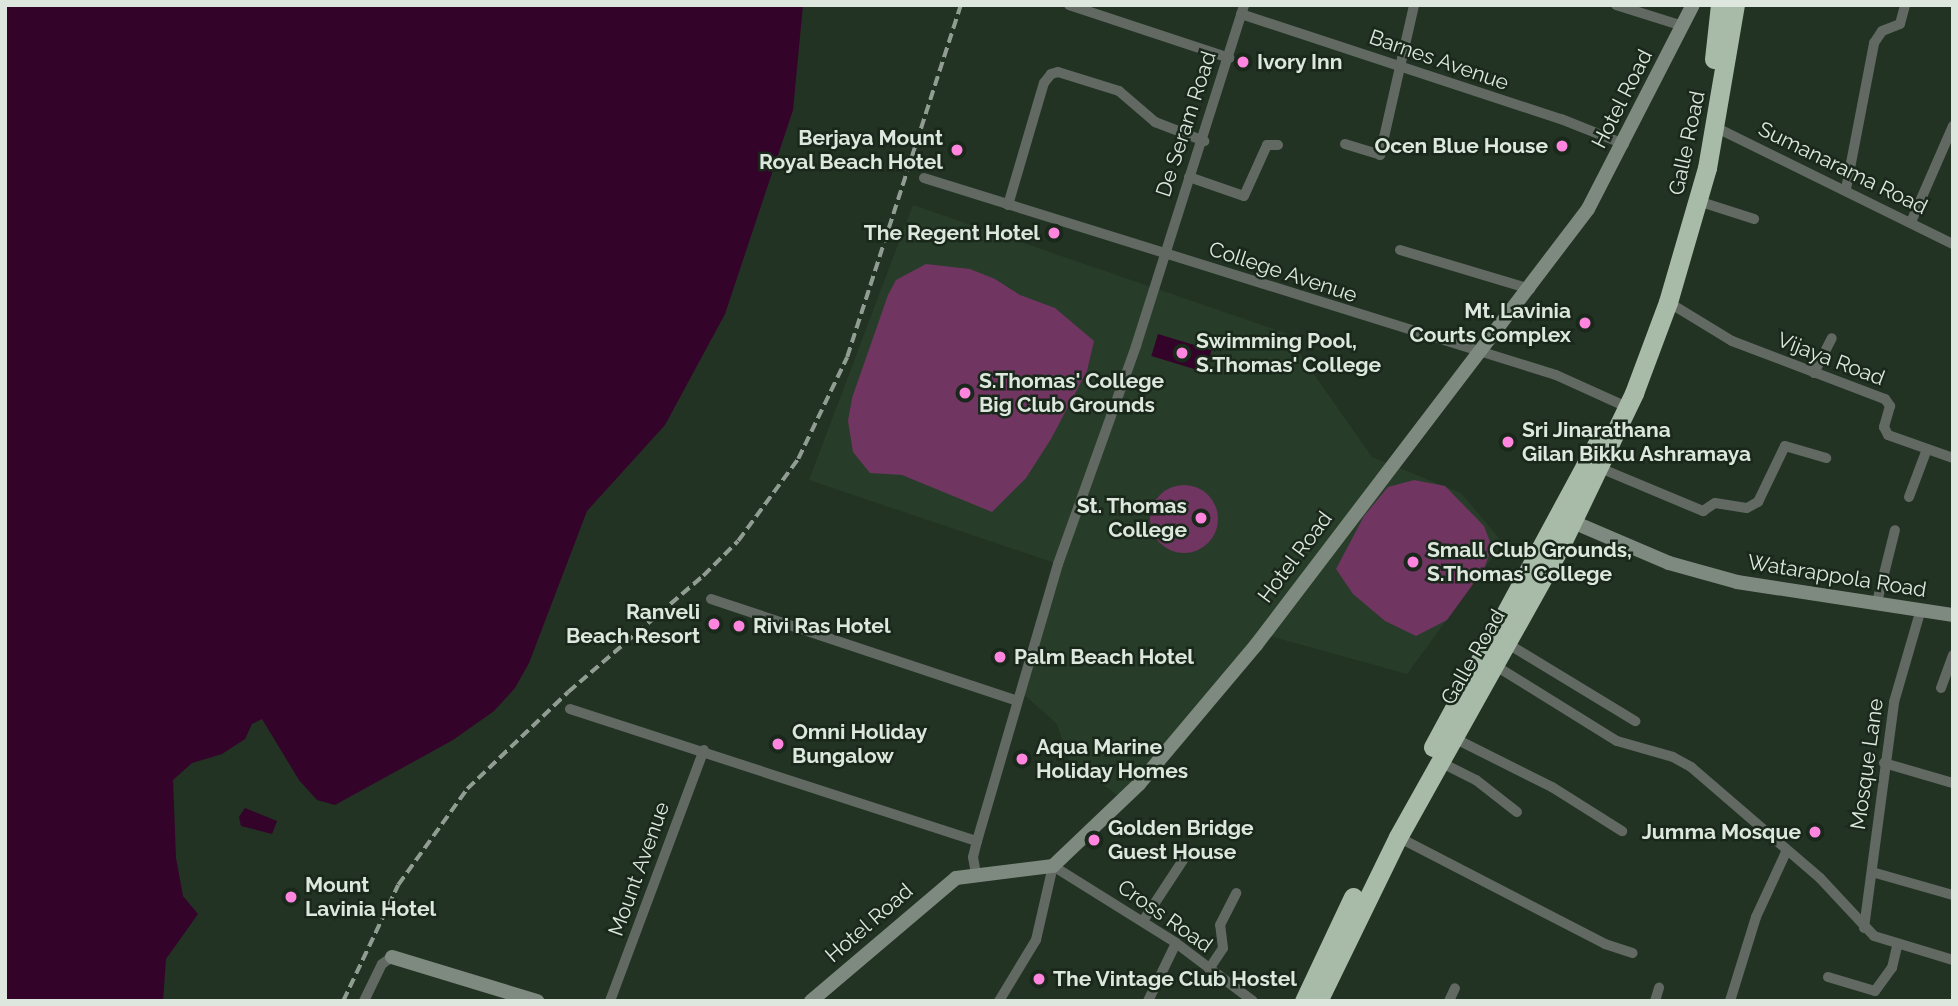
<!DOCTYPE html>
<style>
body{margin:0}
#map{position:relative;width:1958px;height:1006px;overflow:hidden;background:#223223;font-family:Raleway,sans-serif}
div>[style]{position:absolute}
.built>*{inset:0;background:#283d29}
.green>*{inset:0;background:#703561}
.round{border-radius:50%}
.water>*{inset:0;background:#34032a;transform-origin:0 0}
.street>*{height:10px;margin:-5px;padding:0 5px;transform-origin:5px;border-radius:5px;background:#616962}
.secondary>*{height:14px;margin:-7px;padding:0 7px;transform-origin:7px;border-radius:7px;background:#7e8a7f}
.highway>*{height:19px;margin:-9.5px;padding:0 9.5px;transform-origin:9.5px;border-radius:9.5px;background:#a8bba9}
.rail>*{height:3.5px;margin-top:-1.75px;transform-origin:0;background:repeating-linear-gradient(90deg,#919d92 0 10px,transparent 0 15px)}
.dots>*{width:19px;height:19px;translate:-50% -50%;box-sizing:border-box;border:4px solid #19281a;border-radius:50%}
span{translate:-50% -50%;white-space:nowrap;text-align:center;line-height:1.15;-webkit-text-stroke:5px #19281a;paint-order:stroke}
.street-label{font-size:21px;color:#dde7de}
.poi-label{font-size:21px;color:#dde7de;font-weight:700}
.left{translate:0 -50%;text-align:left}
.right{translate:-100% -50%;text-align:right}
.frame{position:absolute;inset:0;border:7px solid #dde7de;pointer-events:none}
</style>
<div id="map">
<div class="built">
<div style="clip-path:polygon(913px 205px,1285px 333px,1372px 457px,1461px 493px,1503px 543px,1407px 674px,1259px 633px,1120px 797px,1069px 760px,1057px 724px,1020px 691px,1058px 564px,809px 480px)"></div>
</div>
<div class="green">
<div style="clip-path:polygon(926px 264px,970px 269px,995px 279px,1020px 295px,1055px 308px,1094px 341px,1087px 371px,1051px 439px,1026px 478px,992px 512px,902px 475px,870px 473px,853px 452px,848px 421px,852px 398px,888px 295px,896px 280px)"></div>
<div style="clip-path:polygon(1414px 480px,1445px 486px,1484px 526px,1492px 547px,1484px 569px,1447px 620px,1416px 636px,1385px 621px,1353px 594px,1336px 569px,1364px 516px,1388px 487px)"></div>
<div class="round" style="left:1150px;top:485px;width:68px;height:68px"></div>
</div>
<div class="water">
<div style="clip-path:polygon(5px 5px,803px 5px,793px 110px,725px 314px,665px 425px,587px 511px,529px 663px,515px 688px,494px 711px,453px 740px,335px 805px,317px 800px,299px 780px,262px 719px,252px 724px,245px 739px,222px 754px,192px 763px,173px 780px,176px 858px,183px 896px,198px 914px,166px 959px,163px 1001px,5px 1001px)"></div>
<div style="left:1158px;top:334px;width:56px;height:23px;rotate:17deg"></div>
<div style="clip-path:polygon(245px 808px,277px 821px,272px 834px,241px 826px,239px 817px)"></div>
</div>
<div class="street">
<div style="left:1069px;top:5px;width:169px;rotate:18.3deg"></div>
<div style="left:1616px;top:5px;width:70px;rotate:17.4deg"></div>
<div style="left:1241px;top:14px;width:337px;rotate:18.2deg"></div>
<div style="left:1561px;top:119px;width:68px;rotate:21.6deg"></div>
<div style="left:1715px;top:127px;width:265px;rotate:26.2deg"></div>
<div style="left:1345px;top:144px;width:37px;rotate:17deg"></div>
<div style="left:1380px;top:155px;width:154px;rotate:-77.2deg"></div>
<div style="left:1189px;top:177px;width:58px;rotate:19.1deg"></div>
<div style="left:1244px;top:196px;width:56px;rotate:-65.7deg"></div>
<div style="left:1267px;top:145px;width:11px"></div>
<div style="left:924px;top:178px;width:662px;rotate:17.31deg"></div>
<div style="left:1556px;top:375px;width:78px;rotate:24.3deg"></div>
<div style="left:1846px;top:189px;width:149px;rotate:-79.1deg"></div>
<div style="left:1874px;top:43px;width:14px;rotate:-56deg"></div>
<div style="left:1882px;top:31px;width:19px;rotate:-21deg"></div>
<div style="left:1900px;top:24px;width:20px;rotate:-75deg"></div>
<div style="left:1698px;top:201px;width:59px;rotate:17.8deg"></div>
<div style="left:1008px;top:205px;width:127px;rotate:-73.6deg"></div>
<div style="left:1044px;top:83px;width:11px;rotate:-52deg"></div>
<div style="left:1051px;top:74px;width:7px;rotate:-16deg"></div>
<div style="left:1058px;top:72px;width:64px;rotate:17.3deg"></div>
<div style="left:1119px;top:91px;width:48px;rotate:40.7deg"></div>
<div style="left:1155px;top:122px;width:53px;rotate:21.2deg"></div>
<div style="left:1911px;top:222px;width:105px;rotate:-66.4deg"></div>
<div style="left:1400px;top:250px;width:136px;rotate:16.7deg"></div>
<div style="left:1668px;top:302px;width:75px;rotate:31.4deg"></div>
<div style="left:1732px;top:341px;width:164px;rotate:20.8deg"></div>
<div style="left:1885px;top:399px;width:9px;rotate:54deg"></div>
<div style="left:1890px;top:406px;width:22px;rotate:106deg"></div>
<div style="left:1884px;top:427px;width:9px;rotate:63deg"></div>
<div style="left:1888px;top:435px;width:69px;rotate:19.5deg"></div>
<div style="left:1814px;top:373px;width:39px;rotate:-63deg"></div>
<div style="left:1600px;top:468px;width:112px;rotate:22.7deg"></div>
<div style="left:1703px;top:511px;width:14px;rotate:-34deg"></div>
<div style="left:1715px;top:503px;width:32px;rotate:9deg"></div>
<div style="left:1747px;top:508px;width:13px;rotate:-29deg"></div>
<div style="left:1758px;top:502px;width:62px;rotate:-64.3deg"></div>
<div style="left:1785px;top:446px;width:43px;rotate:16.3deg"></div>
<div style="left:1909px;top:497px;width:51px;rotate:-69.4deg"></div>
<div style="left:711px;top:599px;width:323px;rotate:18.4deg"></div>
<div style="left:1877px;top:602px;width:74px;rotate:-76deg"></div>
<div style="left:1508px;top:644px;width:149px;rotate:31.2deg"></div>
<div style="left:1491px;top:663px;width:148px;rotate:31.8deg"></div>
<div style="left:1617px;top:741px;width:58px;rotate:15.9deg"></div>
<div style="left:1673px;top:757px;width:21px;rotate:29deg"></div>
<div style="left:1691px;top:767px;width:170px;rotate:40.7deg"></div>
<div style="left:1820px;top:878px;width:79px;rotate:47deg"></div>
<div style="left:1874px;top:936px;width:83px;rotate:16.9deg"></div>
<div style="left:1941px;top:688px;width:35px;rotate:-70deg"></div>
<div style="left:570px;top:709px;width:428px;rotate:18deg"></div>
<div style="left:1454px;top:738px;width:110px;rotate:26.6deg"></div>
<div style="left:1552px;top:787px;width:83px;rotate:32.2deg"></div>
<div style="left:1440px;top:762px;width:40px;rotate:26.6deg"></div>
<div style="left:1476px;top:780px;width:52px;rotate:38deg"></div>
<div style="left:1884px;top:763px;width:72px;rotate:16.2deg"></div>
<div style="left:1398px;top:837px;width:233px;rotate:27.3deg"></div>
<div style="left:1605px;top:944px;width:29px;rotate:18deg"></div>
<div style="left:1872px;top:872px;width:84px;rotate:15.9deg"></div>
<div style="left:976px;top:874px;width:17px;rotate:-100deg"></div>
<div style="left:973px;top:857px;width:16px;rotate:-76deg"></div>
<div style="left:977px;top:841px;width:289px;rotate:-73.7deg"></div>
<div style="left:1058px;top:564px;width:232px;rotate:-70.3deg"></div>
<div style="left:1136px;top:346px;width:358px;rotate:-72.4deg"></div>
<div style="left:1143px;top:921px;width:73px;rotate:-56.7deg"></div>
<div style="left:1864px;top:928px;width:228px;rotate:-82.4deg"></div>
<div style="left:1894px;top:702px;width:97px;rotate:-73.8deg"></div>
<div style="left:1209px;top:969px;width:25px;rotate:-56deg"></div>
<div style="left:1223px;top:948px;width:23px;rotate:-97deg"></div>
<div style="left:1220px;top:925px;width:36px;rotate:-63deg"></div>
<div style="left:1828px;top:977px;width:49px;rotate:16.6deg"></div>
<div style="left:1875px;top:991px;width:29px;rotate:-54deg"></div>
<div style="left:1892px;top:968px;width:23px;rotate:-77deg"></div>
<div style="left:364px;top:1001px;width:41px;rotate:-64.1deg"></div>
<div style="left:382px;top:964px;width:12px;rotate:-35deg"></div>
<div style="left:610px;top:1001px;width:268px;rotate:-69.5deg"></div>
<div style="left:999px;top:1001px;width:71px;rotate:-58.8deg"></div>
<div style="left:1036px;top:940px;width:76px;rotate:-77.1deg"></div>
<div style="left:1053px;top:866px;width:145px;rotate:32deg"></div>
<div style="left:1176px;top:943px;width:96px;rotate:37deg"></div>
<div style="left:1148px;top:1001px;width:64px;rotate:-64.2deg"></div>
<div style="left:1449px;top:1001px;width:14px;rotate:-65deg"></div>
<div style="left:1655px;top:1001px;width:14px;rotate:-73deg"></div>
<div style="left:1730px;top:1001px;width:88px;rotate:-72.8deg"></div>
<div style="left:1756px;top:917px;width:72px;rotate:-65.2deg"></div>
</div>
<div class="secondary">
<div style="left:1566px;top:519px;width:112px;rotate:23.1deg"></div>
<div style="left:1669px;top:563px;width:71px;rotate:15.6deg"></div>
<div style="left:1737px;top:582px;width:219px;rotate:8.7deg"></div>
<div style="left:392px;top:957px;width:152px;rotate:16.9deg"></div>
<div style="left:811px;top:1001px;width:190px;rotate:-40.3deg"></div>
<div style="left:956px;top:878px;width:98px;rotate:-7.1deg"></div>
<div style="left:1053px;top:866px;width:119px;rotate:-43.6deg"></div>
<div style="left:1139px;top:784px;width:182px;rotate:-49.9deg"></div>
<div style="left:1256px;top:645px;width:548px;rotate:-52.71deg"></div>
<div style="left:1588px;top:209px;width:229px;rotate:-62.8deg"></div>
</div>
<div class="highway">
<div style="left:1714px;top:59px;width:54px;rotate:-83.7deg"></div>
<div style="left:1433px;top:747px;width:345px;rotate:-61.6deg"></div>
<div style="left:1304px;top:1001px;width:115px;rotate:-64.8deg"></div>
<div style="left:1318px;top:1001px;width:182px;rotate:-64deg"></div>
<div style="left:1398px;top:837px;width:334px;rotate:-60.8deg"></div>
<div style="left:1561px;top:545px;width:169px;rotate:-64.3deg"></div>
<div style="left:1634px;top:393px;width:97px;rotate:-69.5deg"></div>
<div style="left:1668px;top:302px;width:140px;rotate:-73.8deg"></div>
<div style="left:1707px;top:168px;width:165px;rotate:-80.3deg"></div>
</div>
<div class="rail">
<div style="left:343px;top:1001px;width:128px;rotate:-64.6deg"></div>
<div style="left:398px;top:885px;width:118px;rotate:-54.3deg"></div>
<div style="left:467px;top:789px;width:140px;rotate:-43.8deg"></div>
<div style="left:568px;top:692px;width:178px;rotate:-40.7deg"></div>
<div style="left:703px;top:576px;width:49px;rotate:-45deg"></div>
<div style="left:738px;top:541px;width:102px;rotate:-53.8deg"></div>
<div style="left:798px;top:459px;width:113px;rotate:-64.3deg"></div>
<div style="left:847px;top:357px;width:370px;rotate:-72.1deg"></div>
</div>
<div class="dots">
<div style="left:1243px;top:62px;background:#ff85df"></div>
<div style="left:1562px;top:146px;background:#ff85df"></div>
<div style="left:957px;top:150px;background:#ff85df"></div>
<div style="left:1054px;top:233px;background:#ff85df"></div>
<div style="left:1585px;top:323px;background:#ff85df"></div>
<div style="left:1182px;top:353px;background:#ff85df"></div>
<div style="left:965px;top:393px;background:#ff85df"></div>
<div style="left:1508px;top:442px;background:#ff85df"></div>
<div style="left:1201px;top:518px;background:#ff85df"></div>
<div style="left:1413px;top:562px;background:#ff85df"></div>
<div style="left:714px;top:624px;background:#ff85df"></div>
<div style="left:739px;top:626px;background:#ff85df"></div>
<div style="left:1000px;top:657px;background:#ff85df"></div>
<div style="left:778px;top:744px;background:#ff85df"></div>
<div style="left:1022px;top:759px;background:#ff85df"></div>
<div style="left:1815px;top:832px;background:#ff85df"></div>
<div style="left:1094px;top:840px;background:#ff85df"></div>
<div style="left:291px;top:897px;background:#ff85df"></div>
<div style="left:1039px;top:979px;background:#ff85df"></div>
</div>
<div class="street-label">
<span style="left:1439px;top:60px;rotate:19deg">Barnes Avenue</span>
<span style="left:1622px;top:99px;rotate:-63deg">Hotel Road</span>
<span style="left:1186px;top:124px;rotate:-72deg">De Seram Road</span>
<span style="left:1687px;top:143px;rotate:-78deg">Galle Road</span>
<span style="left:1843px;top:168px;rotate:26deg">Sumanarama Road</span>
<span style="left:1283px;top:272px;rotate:18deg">College Avenue</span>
<span style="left:1831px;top:359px;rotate:21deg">Vijaya Road</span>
<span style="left:1295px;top:557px;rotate:-53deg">Hotel Road</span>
<span style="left:1837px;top:576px;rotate:9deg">Watarappola Road</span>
<span style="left:1473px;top:657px;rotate:-60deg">Galle Road</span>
<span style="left:1867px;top:764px;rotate:-82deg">Mosque Lane</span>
<span style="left:639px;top:869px;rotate:-70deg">Mount Avenue</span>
<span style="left:1165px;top:916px;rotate:35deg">Cross Road</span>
<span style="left:869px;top:923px;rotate:-41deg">Hotel Road</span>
</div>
<div class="poi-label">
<span class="left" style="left:1257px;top:62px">Ivory Inn</span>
<span class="right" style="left:943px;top:150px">Berjaya Mount<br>Royal Beach Hotel</span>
<span class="right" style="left:1548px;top:146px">Ocen Blue House</span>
<span class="right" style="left:1040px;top:233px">The Regent Hotel</span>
<span class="right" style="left:1571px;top:323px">Mt. Lavinia<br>Courts Complex</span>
<span class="left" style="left:1196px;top:353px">Swimming Pool,<br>S.Thomas' College</span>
<span class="left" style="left:979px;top:393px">S.Thomas' College<br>Big Club Grounds</span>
<span class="left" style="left:1522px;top:442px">Sri Jinarathana<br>Gilan Bikku Ashramaya</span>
<span class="right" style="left:1187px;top:518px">St. Thomas<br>College</span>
<span class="left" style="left:1427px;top:562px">Small Club Grounds,<br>S.Thomas' College</span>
<span class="right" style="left:700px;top:624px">Ranveli<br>Beach Resort</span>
<span class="left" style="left:753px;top:626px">Rivi Ras Hotel</span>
<span class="left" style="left:1014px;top:657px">Palm Beach Hotel</span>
<span class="left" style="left:792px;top:744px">Omni Holiday<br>Bungalow</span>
<span class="left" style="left:1036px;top:759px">Aqua Marine<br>Holiday Homes</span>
<span class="left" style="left:1108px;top:840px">Golden Bridge<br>Guest House</span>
<span class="right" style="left:1801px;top:832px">Jumma Mosque</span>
<span class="left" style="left:305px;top:897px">Mount<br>Lavinia Hotel</span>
<span class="left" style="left:1053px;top:979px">The Vintage Club Hostel</span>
</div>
<div class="frame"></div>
</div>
